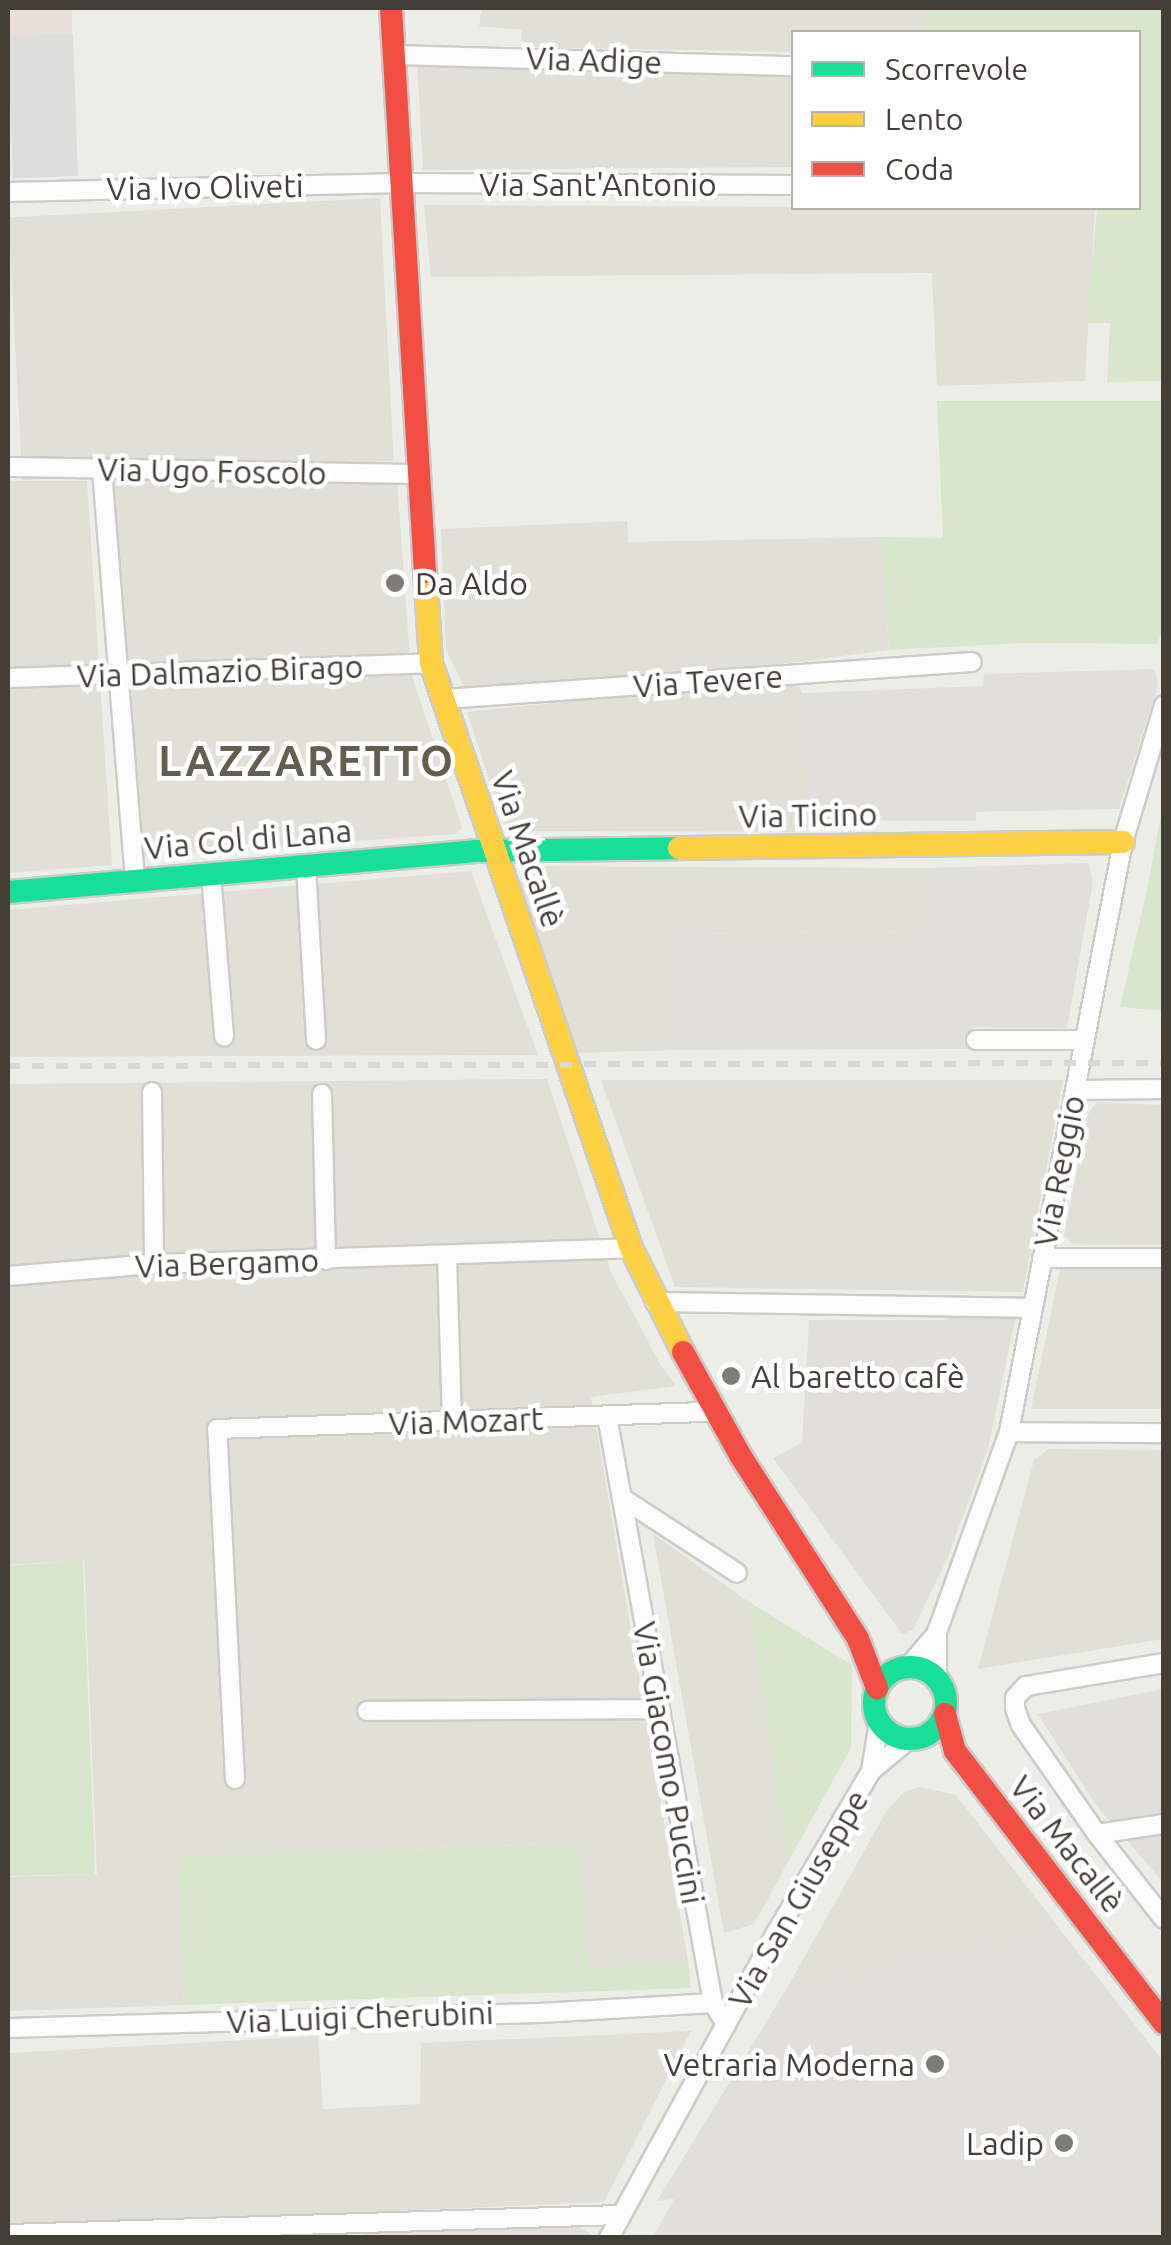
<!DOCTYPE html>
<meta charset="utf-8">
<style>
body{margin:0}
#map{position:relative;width:1171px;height:2245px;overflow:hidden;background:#eeeee9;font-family:Ubuntu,sans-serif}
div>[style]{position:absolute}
.residential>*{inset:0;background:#e1e0d7;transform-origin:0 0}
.industrial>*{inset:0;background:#e1dfda}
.medical>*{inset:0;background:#e8dfda;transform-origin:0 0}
.green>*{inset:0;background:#d8e6cb}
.parking>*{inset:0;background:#ddddd9;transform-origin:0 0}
.roads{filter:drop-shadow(2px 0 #cccbc7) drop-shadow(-2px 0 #cccbc7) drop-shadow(0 2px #cccbc7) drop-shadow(0 -2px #cccbc7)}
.street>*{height:18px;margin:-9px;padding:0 9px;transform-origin:9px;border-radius:9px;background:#fcfcfc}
.fast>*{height:22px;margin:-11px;padding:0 11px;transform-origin:11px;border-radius:11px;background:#16e098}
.fast>.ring{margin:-11px;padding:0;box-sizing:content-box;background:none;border:22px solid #16e098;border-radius:50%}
.slow>*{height:22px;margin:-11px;padding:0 11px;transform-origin:11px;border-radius:11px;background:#ffcf43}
.jam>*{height:22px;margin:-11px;padding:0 11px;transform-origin:11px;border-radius:11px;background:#f24e42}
.rail>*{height:6px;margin-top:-3px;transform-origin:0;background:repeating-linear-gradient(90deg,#d8d8d7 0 12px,transparent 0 24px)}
.dots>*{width:28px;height:28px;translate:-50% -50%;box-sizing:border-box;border:5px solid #fff;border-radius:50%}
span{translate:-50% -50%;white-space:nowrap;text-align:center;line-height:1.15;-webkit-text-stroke:9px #fff;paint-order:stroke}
.street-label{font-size:32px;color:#433f36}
.poi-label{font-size:32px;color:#433f36}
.left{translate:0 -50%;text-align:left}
.right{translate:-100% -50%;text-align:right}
.district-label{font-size:42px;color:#645e4f;font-weight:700;letter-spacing:2.5px}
.frame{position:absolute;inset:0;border:10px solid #433f36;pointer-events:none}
.legend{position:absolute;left:791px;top:30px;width:350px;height:180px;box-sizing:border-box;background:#fff;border:2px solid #b4b2af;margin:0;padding:12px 18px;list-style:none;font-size:30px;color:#433f36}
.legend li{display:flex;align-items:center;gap:20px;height:50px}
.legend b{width:50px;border:2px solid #b4b2af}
</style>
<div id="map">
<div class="residential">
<div style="clip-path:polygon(482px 8px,927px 8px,921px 32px,794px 32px,793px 52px,522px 47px,521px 30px,479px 26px)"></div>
<div style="clip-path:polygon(417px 62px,793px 74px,793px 167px,423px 170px)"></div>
<div style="left:380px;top:198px;width:263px;height:372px;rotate:87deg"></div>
<div style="clip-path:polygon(424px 205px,1095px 208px,1085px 381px,937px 386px,932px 273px,431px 277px)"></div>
<div style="clip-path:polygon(112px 480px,397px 482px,411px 673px,462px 827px,455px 834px,143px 856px)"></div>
<div style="clip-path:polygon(8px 481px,87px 481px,112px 865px,8px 873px)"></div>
<div style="clip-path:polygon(627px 521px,628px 542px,881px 537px,889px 650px,701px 674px,464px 687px,446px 650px,441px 529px)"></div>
<div style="clip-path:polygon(796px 678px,802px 693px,809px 832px,506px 831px,467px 712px)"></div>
<div style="clip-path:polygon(535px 866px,925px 868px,927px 931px,676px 934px,678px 1050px,576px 1053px,519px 881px)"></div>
<div style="clip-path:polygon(471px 871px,538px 1055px,8px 1057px,8px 910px)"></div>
<div style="clip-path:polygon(547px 1079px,611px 1272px,660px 1364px,676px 1386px,591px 1397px,688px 1961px,588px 1969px,575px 1843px,179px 1857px,184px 2005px,8px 2011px,8px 1877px,97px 1874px,84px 1560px,8px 1565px,8px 1084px)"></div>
<div style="clip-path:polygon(601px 1080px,1063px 1080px,1023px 1292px,675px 1287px)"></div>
<div style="clip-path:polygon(1097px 1102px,1163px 1105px,1163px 1245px,1073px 1244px,1064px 1235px,1088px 1114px)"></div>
<div style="clip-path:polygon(1061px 1265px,1163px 1267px,1163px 1409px,1031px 1409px)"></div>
<div style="clip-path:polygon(1049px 1449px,1163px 1450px,1163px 1639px,978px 1669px,1034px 1460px)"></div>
<div style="clip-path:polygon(653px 1534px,749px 1602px,787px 1864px,754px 1924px,724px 1933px)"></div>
<div style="clip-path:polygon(920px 1787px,956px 1795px,1059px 1928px,787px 1988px,886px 1812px,904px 1792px)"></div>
<div style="clip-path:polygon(691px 2031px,604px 2202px,22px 2227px,8px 2222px,8px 2053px,318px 2036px,323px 2109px,420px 2104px,421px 2043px)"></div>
<div style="clip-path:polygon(573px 2223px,597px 2238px,366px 2238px,366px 2234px)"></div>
</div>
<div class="industrial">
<div style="clip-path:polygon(1155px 669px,1158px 685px,1119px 809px,976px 812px,976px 821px,808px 820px,802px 693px,983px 686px,984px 674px)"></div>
<div style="clip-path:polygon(1089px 863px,1093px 882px,1067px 1028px,973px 1027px,971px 1049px,678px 1050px,675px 934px,926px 931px,925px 868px)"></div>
<div style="clip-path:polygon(958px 1314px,1016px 1316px,988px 1449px,947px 1559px,913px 1630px,902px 1634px,773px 1458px,802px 1443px,809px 1320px,947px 1320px)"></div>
<div style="clip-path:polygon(1163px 1689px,1163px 1882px,1095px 1804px,1038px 1714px)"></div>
<div style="clip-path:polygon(1059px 1928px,1163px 2061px,1163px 2237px,653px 2237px,674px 2199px,657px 2201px,787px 1988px)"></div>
</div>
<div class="medical">
<div style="left:8px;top:8px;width:64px;height:28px"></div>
</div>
<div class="green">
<div style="clip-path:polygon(927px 8px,1163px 8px,1163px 381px,1107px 382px,1110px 323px,1087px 323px,1097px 208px,1138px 208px,1138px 32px,921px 32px)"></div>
<div style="clip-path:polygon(937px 401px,1163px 401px,1164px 628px,1157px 644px,1021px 643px,889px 650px,881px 537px,943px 538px)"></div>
<div style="clip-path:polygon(1163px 805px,1163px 1011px,1120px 1007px,1146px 894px)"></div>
<div style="clip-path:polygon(83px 1560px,95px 1874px,8px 1876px,8px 1566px)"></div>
<div style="clip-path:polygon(749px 1602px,852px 1665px,851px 1748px,787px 1864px)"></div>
<div style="clip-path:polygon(576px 1843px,588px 1969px,688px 1961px,691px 1988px,184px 2005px,178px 1857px)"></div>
</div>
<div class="parking">
<div style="left:73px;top:34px;width:142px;height:65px;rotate:88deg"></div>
</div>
<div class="roads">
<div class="street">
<div style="left:394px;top:55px;width:400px;rotate:1.6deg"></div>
<div style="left:8px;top:192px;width:395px;rotate:-1.3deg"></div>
<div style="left:403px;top:183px;width:391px;rotate:0.3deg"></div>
<div style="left:8px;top:467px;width:409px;rotate:1deg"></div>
<div style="left:102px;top:470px;width:413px;rotate:85.4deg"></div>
<div style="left:8px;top:678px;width:423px;rotate:-2deg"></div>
<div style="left:444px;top:699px;width:529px;rotate:-4.01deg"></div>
<div style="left:306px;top:866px;width:174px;rotate:86.7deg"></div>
<div style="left:211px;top:874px;width:163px;rotate:85.4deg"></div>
<div style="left:976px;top:1040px;width:109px"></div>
<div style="left:1075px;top:1090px;width:89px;rotate:-0.6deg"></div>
<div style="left:152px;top:1092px;width:172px;rotate:89.3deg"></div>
<div style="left:322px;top:1094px;width:166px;rotate:88.6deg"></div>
<div style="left:447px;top:1255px;width:166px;rotate:88.3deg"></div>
<div style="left:1042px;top:1258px;width:122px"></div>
<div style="left:8px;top:1276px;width:146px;rotate:-4.7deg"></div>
<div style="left:154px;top:1264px;width:477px;rotate:-1.9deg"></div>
<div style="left:655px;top:1302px;width:377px;rotate:0.9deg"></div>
<div style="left:607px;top:1416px;width:596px;rotate:79.76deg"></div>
<div style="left:713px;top:2003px;width:25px;rotate:58deg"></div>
<div style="left:1009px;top:1432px;width:155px;rotate:0.4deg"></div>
<div style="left:622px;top:1498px;width:137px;rotate:33.1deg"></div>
<div style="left:1164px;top:1663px;width:140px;rotate:170.5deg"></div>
<div style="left:1026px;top:1686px;width:16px;rotate:133deg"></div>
<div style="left:1015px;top:1698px;width:10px;rotate:90deg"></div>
<div style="left:1015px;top:1708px;width:18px;rotate:71deg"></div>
<div style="left:1021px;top:1725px;width:133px;rotate:55.1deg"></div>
<div style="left:1097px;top:1834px;width:108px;rotate:51.8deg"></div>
<div style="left:908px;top:1667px;width:45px;rotate:-49.5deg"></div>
<div style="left:937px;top:1678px;width:46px;rotate:-90deg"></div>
<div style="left:937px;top:1632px;width:213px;rotate:-70.2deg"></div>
<div style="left:1009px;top:1432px;width:601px;rotate:-79.06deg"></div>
<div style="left:1123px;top:842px;width:143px;rotate:-73.3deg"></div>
<div style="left:367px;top:1711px;width:292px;rotate:-0.4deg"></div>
<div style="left:871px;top:1771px;width:50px;rotate:-80.7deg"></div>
<div style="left:235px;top:1779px;width:350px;rotate:-92.9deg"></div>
<div style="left:217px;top:1429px;width:498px;rotate:-2deg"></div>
<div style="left:1097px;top:1834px;width:68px;rotate:-8.5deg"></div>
<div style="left:8px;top:2028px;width:532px;rotate:-1.62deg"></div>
<div style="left:540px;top:2013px;width:173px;rotate:-3.3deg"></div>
<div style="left:8px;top:2234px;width:612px;rotate:-1.78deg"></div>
<div style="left:609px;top:2238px;width:348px;rotate:-61.3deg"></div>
<div style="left:776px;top:1933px;width:188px;rotate:-59.6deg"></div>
<div style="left:871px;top:1771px;width:48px;rotate:-40deg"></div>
</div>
<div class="fast">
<div style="left:8px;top:892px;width:469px;rotate:-5deg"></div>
<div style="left:475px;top:851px;width:204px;rotate:-0.8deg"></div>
<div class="ring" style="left:874px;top:1667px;width:50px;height:50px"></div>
</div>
<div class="slow">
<div style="left:425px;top:572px;width:91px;rotate:86.2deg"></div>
<div style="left:431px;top:663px;width:618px;rotate:71.13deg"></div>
<div style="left:631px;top:1248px;width:116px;rotate:63.4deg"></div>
<div style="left:679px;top:848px;width:444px;rotate:-0.8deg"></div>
</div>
<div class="jam">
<div style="left:391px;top:8px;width:565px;rotate:86.55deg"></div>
<div style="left:683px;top:1352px;width:118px;rotate:61deg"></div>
<div style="left:740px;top:1455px;width:219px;rotate:57.3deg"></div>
<div style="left:858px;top:1639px;width:53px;rotate:68.8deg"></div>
<div style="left:945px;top:1714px;width:38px;rotate:75deg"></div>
<div style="left:955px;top:1751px;width:343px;rotate:52.5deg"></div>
</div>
</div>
<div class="rail">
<div style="left:8px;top:1066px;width:1156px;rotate:-0.15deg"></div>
</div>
<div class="dots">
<div style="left:395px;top:583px;background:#7f7c75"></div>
<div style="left:731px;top:1376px;background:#7f7c75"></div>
<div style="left:935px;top:2064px;background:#7f7c75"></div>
<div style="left:1064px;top:2143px;background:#7f7c75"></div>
</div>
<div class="street-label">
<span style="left:594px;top:60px;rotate:2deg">Via Adige</span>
<span style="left:598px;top:184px">Via Sant'Antonio</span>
<span style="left:205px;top:187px;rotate:-1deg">Via Ivo Oliveti</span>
<span style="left:212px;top:471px;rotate:1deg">Via Ugo Foscolo</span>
<span style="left:220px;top:671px;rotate:-2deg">Via Dalmazio Birago</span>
<span style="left:708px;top:681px;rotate:-4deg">Via Tevere</span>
<span style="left:808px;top:815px;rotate:-1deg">Via Ticino</span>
<span style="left:248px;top:839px;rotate:-5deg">Via Col di Lana</span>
<span style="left:528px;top:849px;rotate:71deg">Via Macallè</span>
<span style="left:1059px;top:1171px;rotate:-79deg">Via Reggio</span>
<span style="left:227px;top:1263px;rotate:-2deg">Via Bergamo</span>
<span style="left:466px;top:1421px;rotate:-2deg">Via Mozart</span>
<span style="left:669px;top:1763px;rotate:80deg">Via Giacomo Puccini</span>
<span style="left:1067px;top:1844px;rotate:52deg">Via Macallè</span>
<span style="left:798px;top:1899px;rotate:-60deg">Via San Giuseppe</span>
<span style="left:360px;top:2017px;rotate:-2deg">Via Luigi Cherubini</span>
</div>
<div class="poi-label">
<span class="left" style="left:415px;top:583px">Da Aldo</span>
<span class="left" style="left:751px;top:1376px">Al baretto cafè</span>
<span class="right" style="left:915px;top:2064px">Vetraria Moderna</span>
<span class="right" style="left:1044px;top:2143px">Ladip</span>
</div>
<div class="district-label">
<span style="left:307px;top:761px">LAZZARETTO</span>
</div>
<div class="frame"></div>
<ul class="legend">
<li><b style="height:12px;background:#16e098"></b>Scorrevole</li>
<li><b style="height:12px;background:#ffcf43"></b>Lento</li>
<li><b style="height:12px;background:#f24e42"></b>Coda</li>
</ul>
</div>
